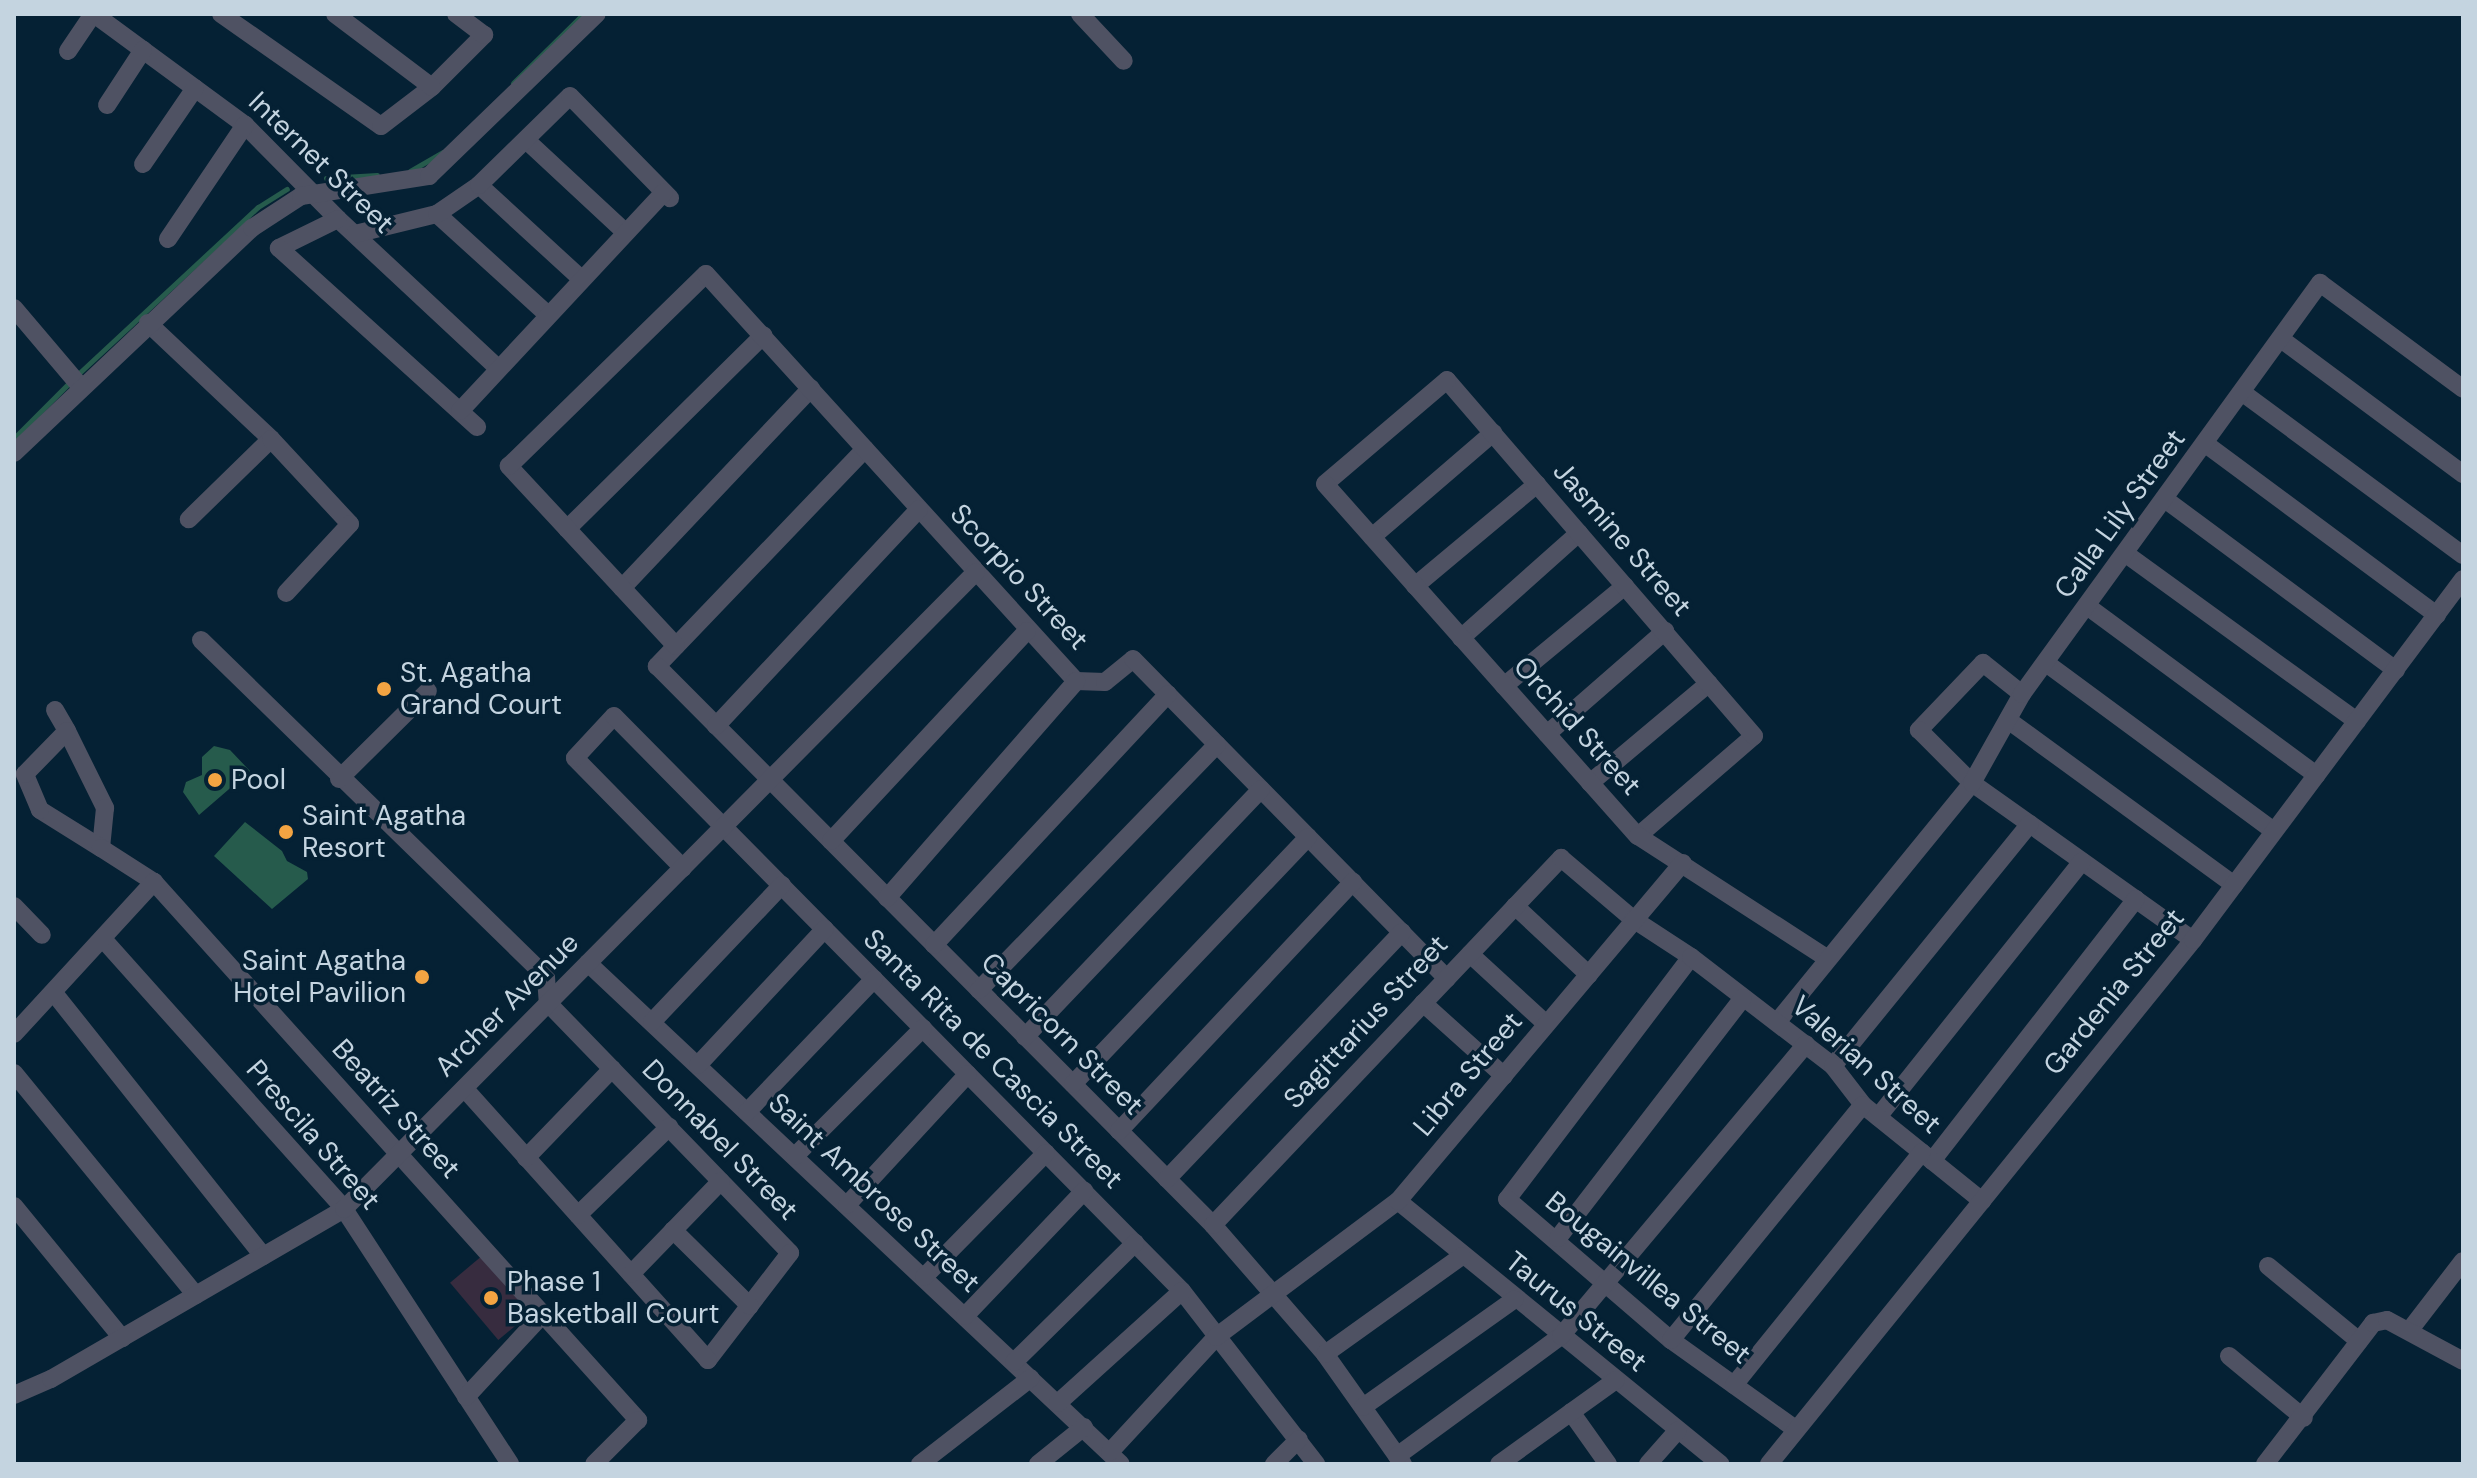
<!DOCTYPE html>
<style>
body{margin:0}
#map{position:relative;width:2477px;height:1478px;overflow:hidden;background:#052134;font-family:"DM Sans",sans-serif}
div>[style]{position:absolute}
.green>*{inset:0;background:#372c3f;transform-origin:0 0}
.water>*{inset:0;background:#265b4c}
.stream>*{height:5px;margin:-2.5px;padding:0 2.5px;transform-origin:2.5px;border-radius:2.5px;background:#265b4c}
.street>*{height:18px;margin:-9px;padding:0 9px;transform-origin:9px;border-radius:9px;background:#4f5263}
.dots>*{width:22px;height:22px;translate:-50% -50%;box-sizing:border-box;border:4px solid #052134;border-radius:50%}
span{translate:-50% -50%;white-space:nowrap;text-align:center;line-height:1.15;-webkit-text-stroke:7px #052134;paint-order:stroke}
.street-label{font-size:28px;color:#c4d4e0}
.poi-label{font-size:28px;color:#c4d4e0}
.left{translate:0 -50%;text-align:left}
.right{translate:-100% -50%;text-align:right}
.frame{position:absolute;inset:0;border:16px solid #c4d4e0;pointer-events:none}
</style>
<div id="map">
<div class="green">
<div style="left:483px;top:1255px;width:75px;height:43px;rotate:50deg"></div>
</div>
<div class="water">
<div style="clip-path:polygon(214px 746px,230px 750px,250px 771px,199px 815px,183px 792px,186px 782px,202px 775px,202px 757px)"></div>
<div style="clip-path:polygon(245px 822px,282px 851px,287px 861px,307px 872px,308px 879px,272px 909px,214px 856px)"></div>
</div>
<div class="stream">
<div style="left:513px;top:83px;width:98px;rotate:-44.6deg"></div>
<div style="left:410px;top:171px;width:38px;rotate:-30deg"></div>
<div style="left:326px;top:178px;width:51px;rotate:-3.4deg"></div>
<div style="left:77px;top:375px;width:247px;rotate:-42.9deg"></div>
<div style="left:258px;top:207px;width:34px;rotate:-32deg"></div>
<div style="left:14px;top:438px;width:79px;rotate:-45deg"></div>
</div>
<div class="street">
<div style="left:94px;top:14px;width:187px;rotate:36.3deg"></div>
<div style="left:245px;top:125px;width:132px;rotate:45.3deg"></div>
<div style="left:338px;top:219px;width:219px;rotate:43deg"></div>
<div style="left:221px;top:14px;width:195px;rotate:35deg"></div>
<div style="left:381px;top:126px;width:64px;rotate:-37.4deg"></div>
<div style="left:432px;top:87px;width:74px;rotate:-45deg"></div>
<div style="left:484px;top:35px;width:35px;rotate:-143deg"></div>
<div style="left:335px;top:14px;width:121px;rotate:37deg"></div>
<div style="left:1080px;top:14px;width:64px;rotate:46.9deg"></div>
<div style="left:68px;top:51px;width:45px;rotate:-56deg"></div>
<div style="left:107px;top:105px;width:66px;rotate:-56.8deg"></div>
<div style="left:526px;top:140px;width:135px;rotate:42.9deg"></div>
<div style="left:143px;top:164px;width:92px;rotate:-55.6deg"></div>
<div style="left:479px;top:185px;width:137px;rotate:42.6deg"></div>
<div style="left:437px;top:214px;width:149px;rotate:42.3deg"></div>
<div style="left:338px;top:219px;width:66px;rotate:153.8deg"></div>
<div style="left:279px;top:248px;width:267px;rotate:42.1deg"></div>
<div style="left:355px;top:234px;width:84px;rotate:-13.7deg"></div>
<div style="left:437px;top:214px;width:51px;rotate:-34.6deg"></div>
<div style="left:479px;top:185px;width:127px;rotate:-44.4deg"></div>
<div style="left:570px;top:96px;width:143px;rotate:45.6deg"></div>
<div style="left:168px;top:239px;width:138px;rotate:-56deg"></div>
<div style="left:14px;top:308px;width:104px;rotate:49.7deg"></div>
<div style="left:148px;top:323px;width:169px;rotate:43.3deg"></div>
<div style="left:271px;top:439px;width:115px;rotate:135.7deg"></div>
<div style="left:2281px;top:339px;width:227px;rotate:36.6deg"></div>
<div style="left:2243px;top:393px;width:273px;rotate:36.4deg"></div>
<div style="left:460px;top:411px;width:299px;rotate:-47deg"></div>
<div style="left:271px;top:439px;width:116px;rotate:47.1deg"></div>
<div style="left:350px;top:524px;width:94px;rotate:132.8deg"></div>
<div style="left:2207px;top:445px;width:286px;rotate:36.5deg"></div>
<div style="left:865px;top:449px;width:301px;rotate:133.8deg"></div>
<div style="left:657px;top:666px;width:788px;rotate:45.15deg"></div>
<div style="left:1213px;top:1225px;width:171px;rotate:49deg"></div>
<div style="left:1325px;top:1354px;width:135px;rotate:54.7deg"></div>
<div style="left:14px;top:453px;width:328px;rotate:-43.4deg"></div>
<div style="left:252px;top:228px;width:59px;rotate:-33.1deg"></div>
<div style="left:301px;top:196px;width:130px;rotate:-8.9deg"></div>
<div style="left:429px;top:176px;width:233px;rotate:-44deg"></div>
<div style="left:2166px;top:500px;width:286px;rotate:36.5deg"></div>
<div style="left:567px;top:529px;width:276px;rotate:-44.6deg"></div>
<div style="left:1372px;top:537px;width:160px;rotate:-40.7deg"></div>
<div style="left:2126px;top:554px;width:285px;rotate:35.9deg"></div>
<div style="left:1415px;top:586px;width:159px;rotate:-39.9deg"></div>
<div style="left:622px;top:588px;width:275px;rotate:-46.6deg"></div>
<div style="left:2087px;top:606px;width:285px;rotate:36.4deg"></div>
<div style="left:1461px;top:638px;width:158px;rotate:-41.7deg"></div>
<div style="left:201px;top:640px;width:482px;rotate:44.3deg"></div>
<div style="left:546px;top:977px;width:26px;rotate:86deg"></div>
<div style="left:548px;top:1003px;width:348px;rotate:45.9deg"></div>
<div style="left:790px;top:1253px;width:135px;rotate:127.5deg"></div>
<div style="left:708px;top:1360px;width:365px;rotate:-131.9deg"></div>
<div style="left:676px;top:646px;width:246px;rotate:-132.9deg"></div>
<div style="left:509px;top:466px;width:275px;rotate:-44.3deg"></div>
<div style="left:706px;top:274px;width:550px;rotate:47.73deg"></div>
<div style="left:1076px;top:681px;width:29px;rotate:2deg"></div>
<div style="left:1105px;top:682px;width:36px;rotate:-39deg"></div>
<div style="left:1133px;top:659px;width:448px;rotate:45.5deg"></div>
<div style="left:2046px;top:663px;width:283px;rotate:36.4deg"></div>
<div style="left:1504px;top:686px;width:157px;rotate:-39.6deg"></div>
<div style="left:2022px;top:694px;width:50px;rotate:-141.5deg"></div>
<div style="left:1983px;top:663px;width:93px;rotate:133.7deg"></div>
<div style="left:1919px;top:730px;width:75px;rotate:45deg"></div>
<div style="left:1972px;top:783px;width:271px;rotate:35.4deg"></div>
<div style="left:55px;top:710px;width:24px;rotate:60deg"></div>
<div style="left:67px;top:731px;width:86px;rotate:63.7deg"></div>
<div style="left:105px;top:808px;width:40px;rotate:95.7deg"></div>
<div style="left:101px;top:848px;width:72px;rotate:-148.1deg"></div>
<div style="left:40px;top:810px;width:39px;rotate:-113deg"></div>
<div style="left:25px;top:774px;width:60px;rotate:-45.7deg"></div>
<div style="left:2008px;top:720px;width:280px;rotate:36.1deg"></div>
<div style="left:716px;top:726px;width:297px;rotate:-46.9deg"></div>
<div style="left:1547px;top:734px;width:157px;rotate:-41.1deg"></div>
<div style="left:339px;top:779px;width:125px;rotate:-44.7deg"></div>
<div style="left:1590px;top:783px;width:155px;rotate:-40deg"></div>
<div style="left:1638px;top:836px;width:153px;rotate:-40.8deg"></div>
<div style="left:1754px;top:736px;width:470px;rotate:-130.8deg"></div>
<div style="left:1447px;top:380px;width:160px;rotate:139.6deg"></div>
<div style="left:1325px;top:484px;width:471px;rotate:48.4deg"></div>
<div style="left:1638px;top:836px;width:226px;rotate:32.9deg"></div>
<div style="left:831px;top:841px;width:287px;rotate:-47deg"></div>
<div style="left:101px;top:848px;width:63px;rotate:32.7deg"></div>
<div style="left:154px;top:882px;width:724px;rotate:48.02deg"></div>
<div style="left:638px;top:1420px;width:62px;rotate:135deg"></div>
<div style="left:683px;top:868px;width:154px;rotate:-134.5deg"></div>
<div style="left:575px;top:758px;width:57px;rotate:-47.1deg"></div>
<div style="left:614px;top:716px;width:808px;rotate:45.35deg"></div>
<div style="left:1182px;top:1291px;width:219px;rotate:52.2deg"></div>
<div style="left:887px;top:898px;width:288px;rotate:-48.9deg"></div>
<div style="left:14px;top:906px;width:40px;rotate:46deg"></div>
<div style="left:1515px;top:906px;width:101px;rotate:43deg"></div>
<div style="left:103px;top:939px;width:362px;rotate:48.2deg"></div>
<div style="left:344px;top:1209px;width:304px;rotate:56.9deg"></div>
<div style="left:934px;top:945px;width:343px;rotate:-47deg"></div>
<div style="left:1470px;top:954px;width:103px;rotate:42.6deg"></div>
<div style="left:1691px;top:957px;width:304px;rotate:127.2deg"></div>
<div style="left:1507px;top:1199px;width:216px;rotate:40.7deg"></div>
<div style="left:1671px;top:1340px;width:151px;rotate:35.6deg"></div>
<div style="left:588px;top:963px;width:731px;rotate:43.23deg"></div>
<div style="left:979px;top:990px;width:342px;rotate:-45.9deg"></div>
<div style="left:54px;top:993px;width:336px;rotate:51.5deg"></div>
<div style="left:1423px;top:1003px;width:109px;rotate:42deg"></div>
<div style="left:1778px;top:1021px;width:307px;rotate:-50.8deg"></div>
<div style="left:1972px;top:783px;width:102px;rotate:-60.7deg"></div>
<div style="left:2022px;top:694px;width:508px;rotate:-54.06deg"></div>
<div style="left:2320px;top:283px;width:178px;rotate:36.5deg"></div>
<div style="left:652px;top:1022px;width:189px;rotate:-46.5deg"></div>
<div style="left:14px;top:1034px;width:207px;rotate:-47.4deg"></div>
<div style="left:1025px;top:1037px;width:342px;rotate:-46.4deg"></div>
<div style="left:698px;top:1065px;width:186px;rotate:-47deg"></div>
<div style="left:1833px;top:1066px;width:312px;rotate:-50.9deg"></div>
<div style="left:14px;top:1073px;width:287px;rotate:50.7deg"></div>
<div style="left:1073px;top:1084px;width:341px;rotate:-46.4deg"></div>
<div style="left:747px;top:1112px;width:184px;rotate:-46.3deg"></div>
<div style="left:1878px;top:1117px;width:327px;rotate:-51.4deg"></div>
<div style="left:1119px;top:1131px;width:342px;rotate:-46.8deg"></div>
<div style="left:795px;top:1156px;width:181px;rotate:-45deg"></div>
<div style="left:526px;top:1158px;width:124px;rotate:-46deg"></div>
<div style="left:1932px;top:1161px;width:332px;rotate:-52.1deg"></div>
<div style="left:1167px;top:1179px;width:341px;rotate:-46.4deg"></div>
<div style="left:1398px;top:1201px;width:416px;rotate:39.2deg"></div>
<div style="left:847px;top:1205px;width:178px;rotate:-47.3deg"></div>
<div style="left:14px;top:1206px;width:171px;rotate:50.7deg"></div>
<div style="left:578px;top:1215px;width:127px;rotate:-44deg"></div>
<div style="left:1213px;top:1225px;width:506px;rotate:-46.52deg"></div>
<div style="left:1561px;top:858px;width:94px;rotate:40.3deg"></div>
<div style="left:1633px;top:919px;width:69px;rotate:33.2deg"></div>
<div style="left:1691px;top:957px;width:179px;rotate:37.5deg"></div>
<div style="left:1833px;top:1066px;width:49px;rotate:52.4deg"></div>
<div style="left:1863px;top:1105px;width:153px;rotate:38.9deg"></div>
<div style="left:673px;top:1230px;width:108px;rotate:44.6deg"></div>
<div style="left:1558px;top:1238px;width:303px;rotate:-52.4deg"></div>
<div style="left:2268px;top:1266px;width:118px;rotate:39.5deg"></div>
<div style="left:631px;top:1274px;width:129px;rotate:-45.9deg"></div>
<div style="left:924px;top:1277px;width:174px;rotate:-45.5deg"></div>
<div style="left:965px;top:1316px;width:173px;rotate:-46.4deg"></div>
<div style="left:2409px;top:1331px;width:88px;rotate:-52.4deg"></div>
<div style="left:1671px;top:1340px;width:303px;rotate:-50.8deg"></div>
<div style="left:1325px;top:1354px;width:168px;rotate:-35.6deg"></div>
<div style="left:2229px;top:1356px;width:97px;rotate:39.6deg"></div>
<div style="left:1014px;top:1362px;width:170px;rotate:-44.5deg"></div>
<div style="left:1734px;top:1385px;width:299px;rotate:-51.1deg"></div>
<div style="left:14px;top:1395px;width:40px;rotate:-23.4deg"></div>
<div style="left:51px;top:1379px;width:339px;rotate:-30.1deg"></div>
<div style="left:344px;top:1209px;width:897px;rotate:-45.23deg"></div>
<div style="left:466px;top:1397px;width:113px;rotate:-47.1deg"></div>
<div style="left:1058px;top:1403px;width:167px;rotate:-42.1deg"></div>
<div style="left:1363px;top:1407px;width:186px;rotate:-35.4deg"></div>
<div style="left:1571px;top:1412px;width:64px;rotate:54.6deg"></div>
<div style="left:1110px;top:1452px;width:156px;rotate:-47.3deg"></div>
<div style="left:1216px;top:1337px;width:227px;rotate:-36.8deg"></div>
<div style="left:1398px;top:1201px;width:442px;rotate:-49.9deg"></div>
<div style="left:1397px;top:1456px;width:203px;rotate:-36.2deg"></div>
<div style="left:1561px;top:1336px;width:381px;rotate:-50deg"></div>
<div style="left:920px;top:1464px;width:140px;rotate:-37.8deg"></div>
<div style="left:1038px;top:1464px;width:59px;rotate:-38.8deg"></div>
<div style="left:1274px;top:1464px;width:35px;rotate:-45deg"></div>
<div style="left:1499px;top:1464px;width:144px;rotate:-35.7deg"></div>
<div style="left:1648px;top:1464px;width:45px;rotate:-48.6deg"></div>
<div style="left:1769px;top:1464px;width:674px;rotate:-51.02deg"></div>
<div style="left:2193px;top:940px;width:451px;rotate:-53.2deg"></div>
<div style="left:2265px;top:1464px;width:178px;rotate:-52.5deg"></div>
<div style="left:2373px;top:1323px;width:14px;rotate:-12deg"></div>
<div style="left:2387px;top:1320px;width:86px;rotate:28.3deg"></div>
</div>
<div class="dots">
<div style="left:384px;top:689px;background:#f3a442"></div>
<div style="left:215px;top:780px;background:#f3a442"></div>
<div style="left:286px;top:832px;background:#f3a442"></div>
<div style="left:422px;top:977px;background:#f3a442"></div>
<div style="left:491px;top:1298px;background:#f3a442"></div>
</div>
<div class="street-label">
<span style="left:321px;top:163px;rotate:44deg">Internet Street</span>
<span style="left:2120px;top:514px;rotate:-54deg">Calla Lily Street</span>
<span style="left:1622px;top:539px;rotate:49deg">Jasmine Street</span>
<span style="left:1019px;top:577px;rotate:47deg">Scorpio Street</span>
<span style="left:1577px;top:726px;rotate:48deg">Orchid Street</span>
<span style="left:2114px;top:992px;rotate:-51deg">Gardenia Street</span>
<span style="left:507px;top:1005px;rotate:-45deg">Archer Avenue</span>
<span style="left:1366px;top:1022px;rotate:-47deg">Sagittarius Street</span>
<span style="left:1062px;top:1034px;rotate:45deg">Capricorn Street</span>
<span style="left:993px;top:1059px;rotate:45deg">Santa Rita de Cascia Street</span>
<span style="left:1866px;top:1065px;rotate:42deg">Valerian Street</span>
<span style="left:1468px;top:1074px;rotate:-50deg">Libra Street</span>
<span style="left:396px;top:1109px;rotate:48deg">Beatriz Street</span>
<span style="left:313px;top:1135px;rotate:49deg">Prescila Street</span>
<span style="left:720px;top:1140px;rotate:46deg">Donnabel Street</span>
<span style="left:874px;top:1193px;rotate:43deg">Saint Ambrose Street</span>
<span style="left:1648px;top:1278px;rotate:39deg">Bougainvillea Street</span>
<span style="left:1576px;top:1312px;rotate:39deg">Taurus Street</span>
</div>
<div class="poi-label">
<span class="left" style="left:400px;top:689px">St. Agatha<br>Grand Court</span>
<span class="left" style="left:231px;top:780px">Pool</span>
<span class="left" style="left:302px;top:832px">Saint Agatha<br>Resort</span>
<span class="right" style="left:406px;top:977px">Saint Agatha<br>Hotel Pavilion</span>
<span class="left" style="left:507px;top:1298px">Phase 1<br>Basketball Court</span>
</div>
<div class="frame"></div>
</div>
